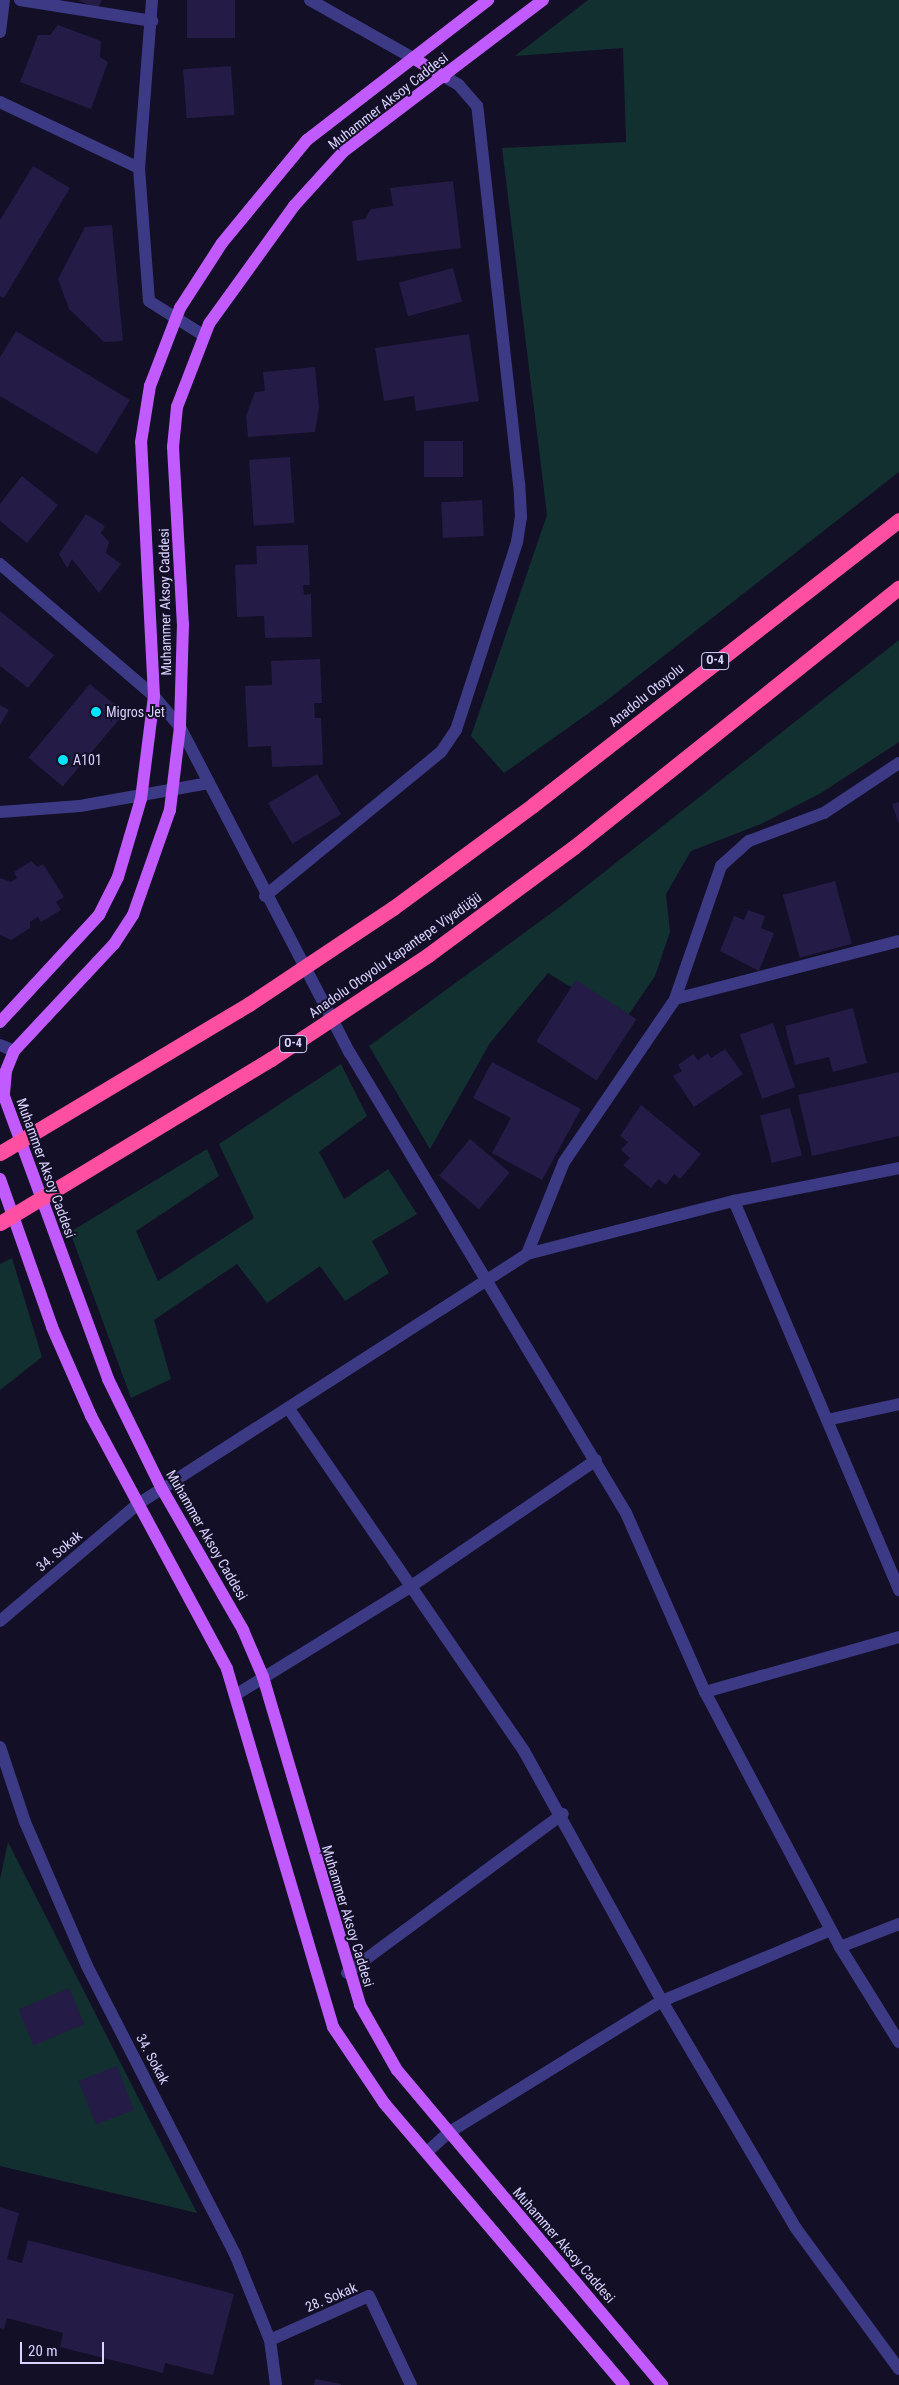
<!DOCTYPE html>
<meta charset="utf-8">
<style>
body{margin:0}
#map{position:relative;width:899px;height:2385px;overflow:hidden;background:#130f26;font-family:"Roboto Condensed",sans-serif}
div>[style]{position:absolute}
.green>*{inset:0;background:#12302f}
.building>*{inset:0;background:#241b47;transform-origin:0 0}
.minor>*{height:12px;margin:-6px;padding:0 6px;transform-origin:6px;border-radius:6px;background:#3d3a85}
.major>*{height:12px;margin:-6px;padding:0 6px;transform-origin:6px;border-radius:6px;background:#c25bff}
.highway>*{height:15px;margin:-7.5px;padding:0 7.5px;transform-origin:7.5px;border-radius:7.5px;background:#ff4fa3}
.highway-bridge>*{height:15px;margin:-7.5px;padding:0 7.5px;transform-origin:7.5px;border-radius:7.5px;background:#ff4fa3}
.dots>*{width:14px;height:14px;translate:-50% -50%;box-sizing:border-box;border:2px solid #130f26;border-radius:50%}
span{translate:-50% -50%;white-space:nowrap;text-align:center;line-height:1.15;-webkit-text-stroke:4px #130f26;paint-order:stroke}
.shield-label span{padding:1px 4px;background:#130f26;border:1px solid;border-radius:4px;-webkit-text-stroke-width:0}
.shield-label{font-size:12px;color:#d9d4ff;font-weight:700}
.street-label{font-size:14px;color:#d9d4ff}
.poi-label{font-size:14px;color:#d9d4ff}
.left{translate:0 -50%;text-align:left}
.scale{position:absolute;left:20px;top:2342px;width:84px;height:22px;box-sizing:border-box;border:2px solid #d9d4ff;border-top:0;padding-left:6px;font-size:15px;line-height:18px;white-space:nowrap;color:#d9d4ff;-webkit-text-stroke:4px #130f26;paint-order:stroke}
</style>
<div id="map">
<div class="green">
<div style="clip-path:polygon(588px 0,899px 0,899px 472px,606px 701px,504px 773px,471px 736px,547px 515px,502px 148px,626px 142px,623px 48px,515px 56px)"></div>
<div style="clip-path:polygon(899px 640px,899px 742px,821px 793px,761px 824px,691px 851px,666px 894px,670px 932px,655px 976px,625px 1020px,548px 973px,490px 1043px,430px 1149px,369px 1046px,561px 906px)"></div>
<div style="clip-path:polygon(341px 1064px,367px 1116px,319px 1152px,344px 1199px,388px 1169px,417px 1214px,372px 1241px,389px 1273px,345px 1301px,320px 1266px,267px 1303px,237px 1264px,154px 1320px,171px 1379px,131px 1398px,70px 1232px,207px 1149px,219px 1176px,136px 1231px,158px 1281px,254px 1218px,219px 1144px)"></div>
<div style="clip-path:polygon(12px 1258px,42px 1357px,0 1390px,0 1264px)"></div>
<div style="clip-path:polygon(8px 1842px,197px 2213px,0 2166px,0 1879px)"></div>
</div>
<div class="building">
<div style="clip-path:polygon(78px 0,102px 0,97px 9px)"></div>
<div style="left:187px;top:0;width:48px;height:38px"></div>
<div style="clip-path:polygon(58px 25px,101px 41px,100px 57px,108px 62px,91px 109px,20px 82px,38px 35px,50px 35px)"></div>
<div style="left:231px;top:66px;width:49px;height:48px;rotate:86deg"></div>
<div style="clip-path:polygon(33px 166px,70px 188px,4px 298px,0 296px,0 220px)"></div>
<div style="clip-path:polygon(453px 181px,461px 248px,357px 261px,352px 221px,365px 219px,371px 209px,393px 206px,390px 188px)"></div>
<div style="clip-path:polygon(112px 225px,123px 341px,104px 342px,69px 309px,58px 279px,85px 227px)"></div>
<div style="left:453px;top:268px;width:35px;height:56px;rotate:75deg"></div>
<div style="clip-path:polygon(16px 331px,130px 400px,97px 454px,0 396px,0 357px)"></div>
<div style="clip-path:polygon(469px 334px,479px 401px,416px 411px,414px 396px,384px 401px,375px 348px)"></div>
<div style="clip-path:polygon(315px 367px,319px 407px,315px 432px,248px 437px,246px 416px,255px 392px,265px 391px,263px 372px)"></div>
<div style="left:424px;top:441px;width:39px;height:36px"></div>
<div style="left:290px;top:457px;width:66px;height:41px;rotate:86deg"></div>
<div style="clip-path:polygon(22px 476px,58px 505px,27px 543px,0 521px,0 504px)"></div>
<div style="left:482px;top:500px;width:36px;height:41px;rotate:87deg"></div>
<div style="clip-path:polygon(86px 514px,105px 526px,101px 533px,109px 542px,106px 553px,121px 564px,99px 593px,72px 559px,67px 568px,59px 554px)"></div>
<div style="clip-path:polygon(308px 545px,310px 585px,303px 585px,304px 595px,311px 594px,312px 637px,265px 638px,264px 616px,237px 617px,235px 565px,257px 564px,256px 546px)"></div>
<div style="clip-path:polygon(0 611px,54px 655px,28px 688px,0 666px)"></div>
<div style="clip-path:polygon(320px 659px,322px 703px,314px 703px,315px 718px,321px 718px,323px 765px,272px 767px,271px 746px,248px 747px,245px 686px,272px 685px,271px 661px)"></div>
<div style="left:90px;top:684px;width:45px;height:96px;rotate:40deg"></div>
<div style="clip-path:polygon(0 705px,9px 710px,0 725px)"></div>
<div style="left:317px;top:774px;width:47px;height:57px;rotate:59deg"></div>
<div style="clip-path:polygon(899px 802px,899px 824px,892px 804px)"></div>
<div style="clip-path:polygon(31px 861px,38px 867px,43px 864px,64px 897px,56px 902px,61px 910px,41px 922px,38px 917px,30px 922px,30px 928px,11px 940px,0 935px,0 878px,11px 882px,17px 878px,14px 872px)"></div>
<div style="left:835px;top:881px;width:65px;height:54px;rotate:75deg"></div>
<div style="clip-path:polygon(748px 910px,765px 916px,761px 928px,774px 933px,759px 971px,720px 951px,734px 916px,744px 920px)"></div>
<div style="left:576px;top:980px;width:72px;height:73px;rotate:33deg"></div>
<div style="clip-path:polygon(853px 1008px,867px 1063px,833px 1072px,829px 1057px,795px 1065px,785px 1026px)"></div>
<div style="left:773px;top:1023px;width:68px;height:35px;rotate:71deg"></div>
<div style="clip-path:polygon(725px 1049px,743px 1074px,694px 1107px,673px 1076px,682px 1071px,678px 1065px,693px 1054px,698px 1060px,708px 1053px,711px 1058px)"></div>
<div style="clip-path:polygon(492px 1062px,581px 1109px,542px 1180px,492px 1153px,511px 1118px,473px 1098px)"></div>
<div style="clip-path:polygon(899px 1072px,899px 1136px,812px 1156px,798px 1095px)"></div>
<div style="clip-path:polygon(641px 1105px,701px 1154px,680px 1179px,674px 1174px,666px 1185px,659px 1179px,651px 1188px,623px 1165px,630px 1158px,621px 1150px,628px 1142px,620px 1136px)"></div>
<div style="left:790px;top:1108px;width:49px;height:31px;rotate:76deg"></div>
<div style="left:470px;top:1139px;width:52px;height:48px;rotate:40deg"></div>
<div style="left:69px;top:1988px;width:39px;height:55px;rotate:67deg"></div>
<div style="left:117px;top:2066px;width:47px;height:41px;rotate:69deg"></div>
<div style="clip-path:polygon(0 2207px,19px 2213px,7px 2259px,22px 2263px,28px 2240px,234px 2294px,213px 2375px,165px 2363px,163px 2373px,60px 2347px,63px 2333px,7px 2318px,4px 2329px,0 2328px)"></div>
<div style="clip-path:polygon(315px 2379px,341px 2384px,341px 2385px,314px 2385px)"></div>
</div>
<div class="minor">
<div style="left:20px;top:0;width:134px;rotate:9deg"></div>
<div style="left:152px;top:0;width:169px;rotate:94.4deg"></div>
<div style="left:139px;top:168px;width:133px;rotate:85.7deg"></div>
<div style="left:149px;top:301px;width:64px;rotate:32.2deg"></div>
<div style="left:310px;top:0;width:118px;rotate:29.4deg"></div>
<div style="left:0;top:32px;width:32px;rotate:-83deg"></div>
<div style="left:0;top:102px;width:154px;rotate:25.4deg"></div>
<div style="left:0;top:564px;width:203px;rotate:40.6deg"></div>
<div style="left:154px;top:696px;width:40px;rotate:50deg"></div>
<div style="left:180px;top:727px;width:368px;rotate:62.5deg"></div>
<div style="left:350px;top:1053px;width:536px;rotate:59.04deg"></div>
<div style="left:626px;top:1513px;width:196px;rotate:66.2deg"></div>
<div style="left:705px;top:1692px;width:289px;rotate:62.1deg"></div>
<div style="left:840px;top:1947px;width:112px;rotate:58.2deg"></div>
<div style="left:0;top:812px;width:80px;rotate:-4.3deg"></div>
<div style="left:80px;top:806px;width:131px;rotate:-10.1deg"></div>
<div style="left:265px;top:896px;width:227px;rotate:-39.3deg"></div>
<div style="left:441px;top:752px;width:27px;rotate:-56deg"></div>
<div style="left:456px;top:730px;width:198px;rotate:-72deg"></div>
<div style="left:517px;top:542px;width:25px;rotate:-81deg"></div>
<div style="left:521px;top:517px;width:33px;rotate:-93deg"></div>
<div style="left:519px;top:484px;width:380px;rotate:-96.3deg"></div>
<div style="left:477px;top:106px;width:28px;rotate:-131deg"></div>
<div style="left:459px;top:85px;width:16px;rotate:-150deg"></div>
<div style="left:675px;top:999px;width:231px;rotate:-14.5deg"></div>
<div style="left:0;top:1045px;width:15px;rotate:23deg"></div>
<div style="left:734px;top:1201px;width:423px;rotate:67deg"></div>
<div style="left:527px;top:1254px;width:99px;rotate:-68.1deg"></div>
<div style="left:564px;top:1162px;width:197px;rotate:-55.7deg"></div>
<div style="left:675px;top:999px;width:141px;rotate:-70.9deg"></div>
<div style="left:721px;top:866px;width:38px;rotate:-42deg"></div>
<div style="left:749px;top:841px;width:80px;rotate:-20.5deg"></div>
<div style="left:824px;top:813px;width:90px;rotate:-33.7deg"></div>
<div style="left:289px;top:1409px;width:415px;rotate:55.5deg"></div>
<div style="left:524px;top:1751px;width:286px;rotate:61.1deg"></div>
<div style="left:662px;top:2001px;width:262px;rotate:59.5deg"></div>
<div style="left:795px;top:2227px;width:176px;rotate:53.8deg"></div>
<div style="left:827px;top:1420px;width:74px;rotate:-12.5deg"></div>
<div style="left:0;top:1621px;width:181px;rotate:-40.3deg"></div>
<div style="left:138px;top:1504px;width:462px;rotate:-32.7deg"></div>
<div style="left:527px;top:1254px;width:214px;rotate:-14.4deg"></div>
<div style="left:734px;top:1201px;width:168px;rotate:-11.3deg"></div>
<div style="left:705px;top:1692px;width:202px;rotate:-15.8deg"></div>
<div style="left:237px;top:1694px;width:203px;rotate:-31.7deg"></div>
<div style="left:410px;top:1587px;width:225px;rotate:-34.3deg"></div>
<div style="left:0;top:1747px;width:79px;rotate:71.6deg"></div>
<div style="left:25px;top:1822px;width:157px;rotate:66.7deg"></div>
<div style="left:87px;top:1966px;width:324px;rotate:62.8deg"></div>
<div style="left:235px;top:2254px;width:93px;rotate:67.9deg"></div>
<div style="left:270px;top:2340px;width:45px;rotate:82.4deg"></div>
<div style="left:840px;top:1947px;width:63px;rotate:-21.3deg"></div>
<div style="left:347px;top:1973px;width:268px;rotate:-36.4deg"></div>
<div style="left:427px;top:2152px;width:28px;rotate:-42deg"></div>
<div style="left:448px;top:2133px;width:251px;rotate:-31.7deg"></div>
<div style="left:662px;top:2001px;width:183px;rotate:-22.8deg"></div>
<div style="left:270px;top:2340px;width:108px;rotate:-24deg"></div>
<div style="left:369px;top:2296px;width:98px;rotate:64.7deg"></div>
</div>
<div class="major">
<div style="left:543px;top:0;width:250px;rotate:142.8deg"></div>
<div style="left:344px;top:151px;width:74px;rotate:132.3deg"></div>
<div style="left:294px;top:206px;width:145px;rotate:125.8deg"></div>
<div style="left:209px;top:324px;width:89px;rotate:111.1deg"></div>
<div style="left:177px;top:407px;width:40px;rotate:95.7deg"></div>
<div style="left:173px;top:447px;width:177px;rotate:86.8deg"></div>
<div style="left:183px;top:624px;width:103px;rotate:91.7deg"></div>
<div style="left:180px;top:727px;width:84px;rotate:96.9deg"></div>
<div style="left:170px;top:810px;width:111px;rotate:109.4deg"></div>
<div style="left:133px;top:915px;width:35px;rotate:123deg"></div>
<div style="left:114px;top:944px;width:146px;rotate:133.1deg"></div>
<div style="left:14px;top:1051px;width:22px;rotate:112deg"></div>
<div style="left:6px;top:1071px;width:25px;rotate:95deg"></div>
<div style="left:4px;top:1096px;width:302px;rotate:69.8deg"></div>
<div style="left:108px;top:1379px;width:123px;rotate:63.9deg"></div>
<div style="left:162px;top:1489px;width:163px;rotate:60.1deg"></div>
<div style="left:243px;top:1630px;width:51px;rotate:66.9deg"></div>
<div style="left:263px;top:1677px;width:342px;rotate:73.5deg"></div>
<div style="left:360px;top:2005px;width:75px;rotate:60.4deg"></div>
<div style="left:397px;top:2070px;width:412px;rotate:49.9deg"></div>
<div style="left:413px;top:58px;width:37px;rotate:31deg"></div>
<div style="left:0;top:1022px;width:146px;rotate:-47.2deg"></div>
<div style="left:99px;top:915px;width:42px;rotate:-63.4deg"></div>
<div style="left:118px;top:877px;width:81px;rotate:-73.6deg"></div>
<div style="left:141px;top:799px;width:104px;rotate:-82.8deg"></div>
<div style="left:154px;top:696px;width:254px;rotate:-92.9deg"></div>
<div style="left:141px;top:442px;width:57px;rotate:-80.9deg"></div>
<div style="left:150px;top:386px;width:84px;rotate:-69deg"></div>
<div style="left:180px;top:308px;width:77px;rotate:-57.1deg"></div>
<div style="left:222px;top:243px;width:134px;rotate:-50.5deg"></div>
<div style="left:307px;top:140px;width:229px;rotate:-37.7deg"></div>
<div style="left:0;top:1179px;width:157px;rotate:70.6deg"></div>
<div style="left:52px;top:1327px;width:97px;rotate:66.3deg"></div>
<div style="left:91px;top:1416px;width:287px;rotate:61.7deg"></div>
<div style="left:227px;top:1669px;width:373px;rotate:73.5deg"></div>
<div style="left:333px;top:2027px;width:92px;rotate:56.1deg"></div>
<div style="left:384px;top:2103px;width:370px;rotate:49.6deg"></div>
</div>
<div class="highway">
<div style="left:533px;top:805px;width:464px;rotate:-37.9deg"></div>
<div style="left:574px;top:847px;width:416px;rotate:-38.6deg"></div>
</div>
<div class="highway-bridge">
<div style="left:0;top:1153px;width:290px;rotate:-30.9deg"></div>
<div style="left:249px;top:1004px;width:173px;rotate:-33.7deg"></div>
<div style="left:393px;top:908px;width:174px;rotate:-36.3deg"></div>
<div style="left:0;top:1223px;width:317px;rotate:-31.2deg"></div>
<div style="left:271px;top:1059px;width:188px;rotate:-33.5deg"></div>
<div style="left:428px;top:955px;width:182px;rotate:-36.5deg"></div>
</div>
<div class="dots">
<div style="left:96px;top:712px;background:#00e5ff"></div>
<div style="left:63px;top:760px;background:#00e5ff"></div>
</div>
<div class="shield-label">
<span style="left:715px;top:661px">O-4</span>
<span style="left:293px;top:1044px">O-4</span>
</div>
<div class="street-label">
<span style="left:388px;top:101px;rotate:-38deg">Muhammer Aksoy Caddesi</span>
<span style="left:165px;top:602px;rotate:-91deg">Muhammer Aksoy Caddesi</span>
<span style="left:646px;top:695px;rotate:-39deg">Anadolu Otoyolu</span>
<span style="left:395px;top:955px;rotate:-35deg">Anadolu Otoyolu Kapantepe Viyadüğü</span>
<span style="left:46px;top:1168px;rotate:70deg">Muhammer Aksoy Caddesi</span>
<span style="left:207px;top:1535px;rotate:60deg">Muhammer Aksoy Caddesi</span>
<span style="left:59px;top:1551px;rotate:-40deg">34. Sokak</span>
<span style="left:348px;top:1916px;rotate:73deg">Muhammer Aksoy Caddesi</span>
<span style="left:153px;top:2059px;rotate:62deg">34. Sokak</span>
<span style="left:564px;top:2245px;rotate:49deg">Muhammer Aksoy Caddesi</span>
<span style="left:331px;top:2297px;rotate:-23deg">28. Sokak</span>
</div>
<div class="poi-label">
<span class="left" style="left:106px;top:712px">Migros Jet</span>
<span class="left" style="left:73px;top:760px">A101</span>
</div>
<div class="scale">20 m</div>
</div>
